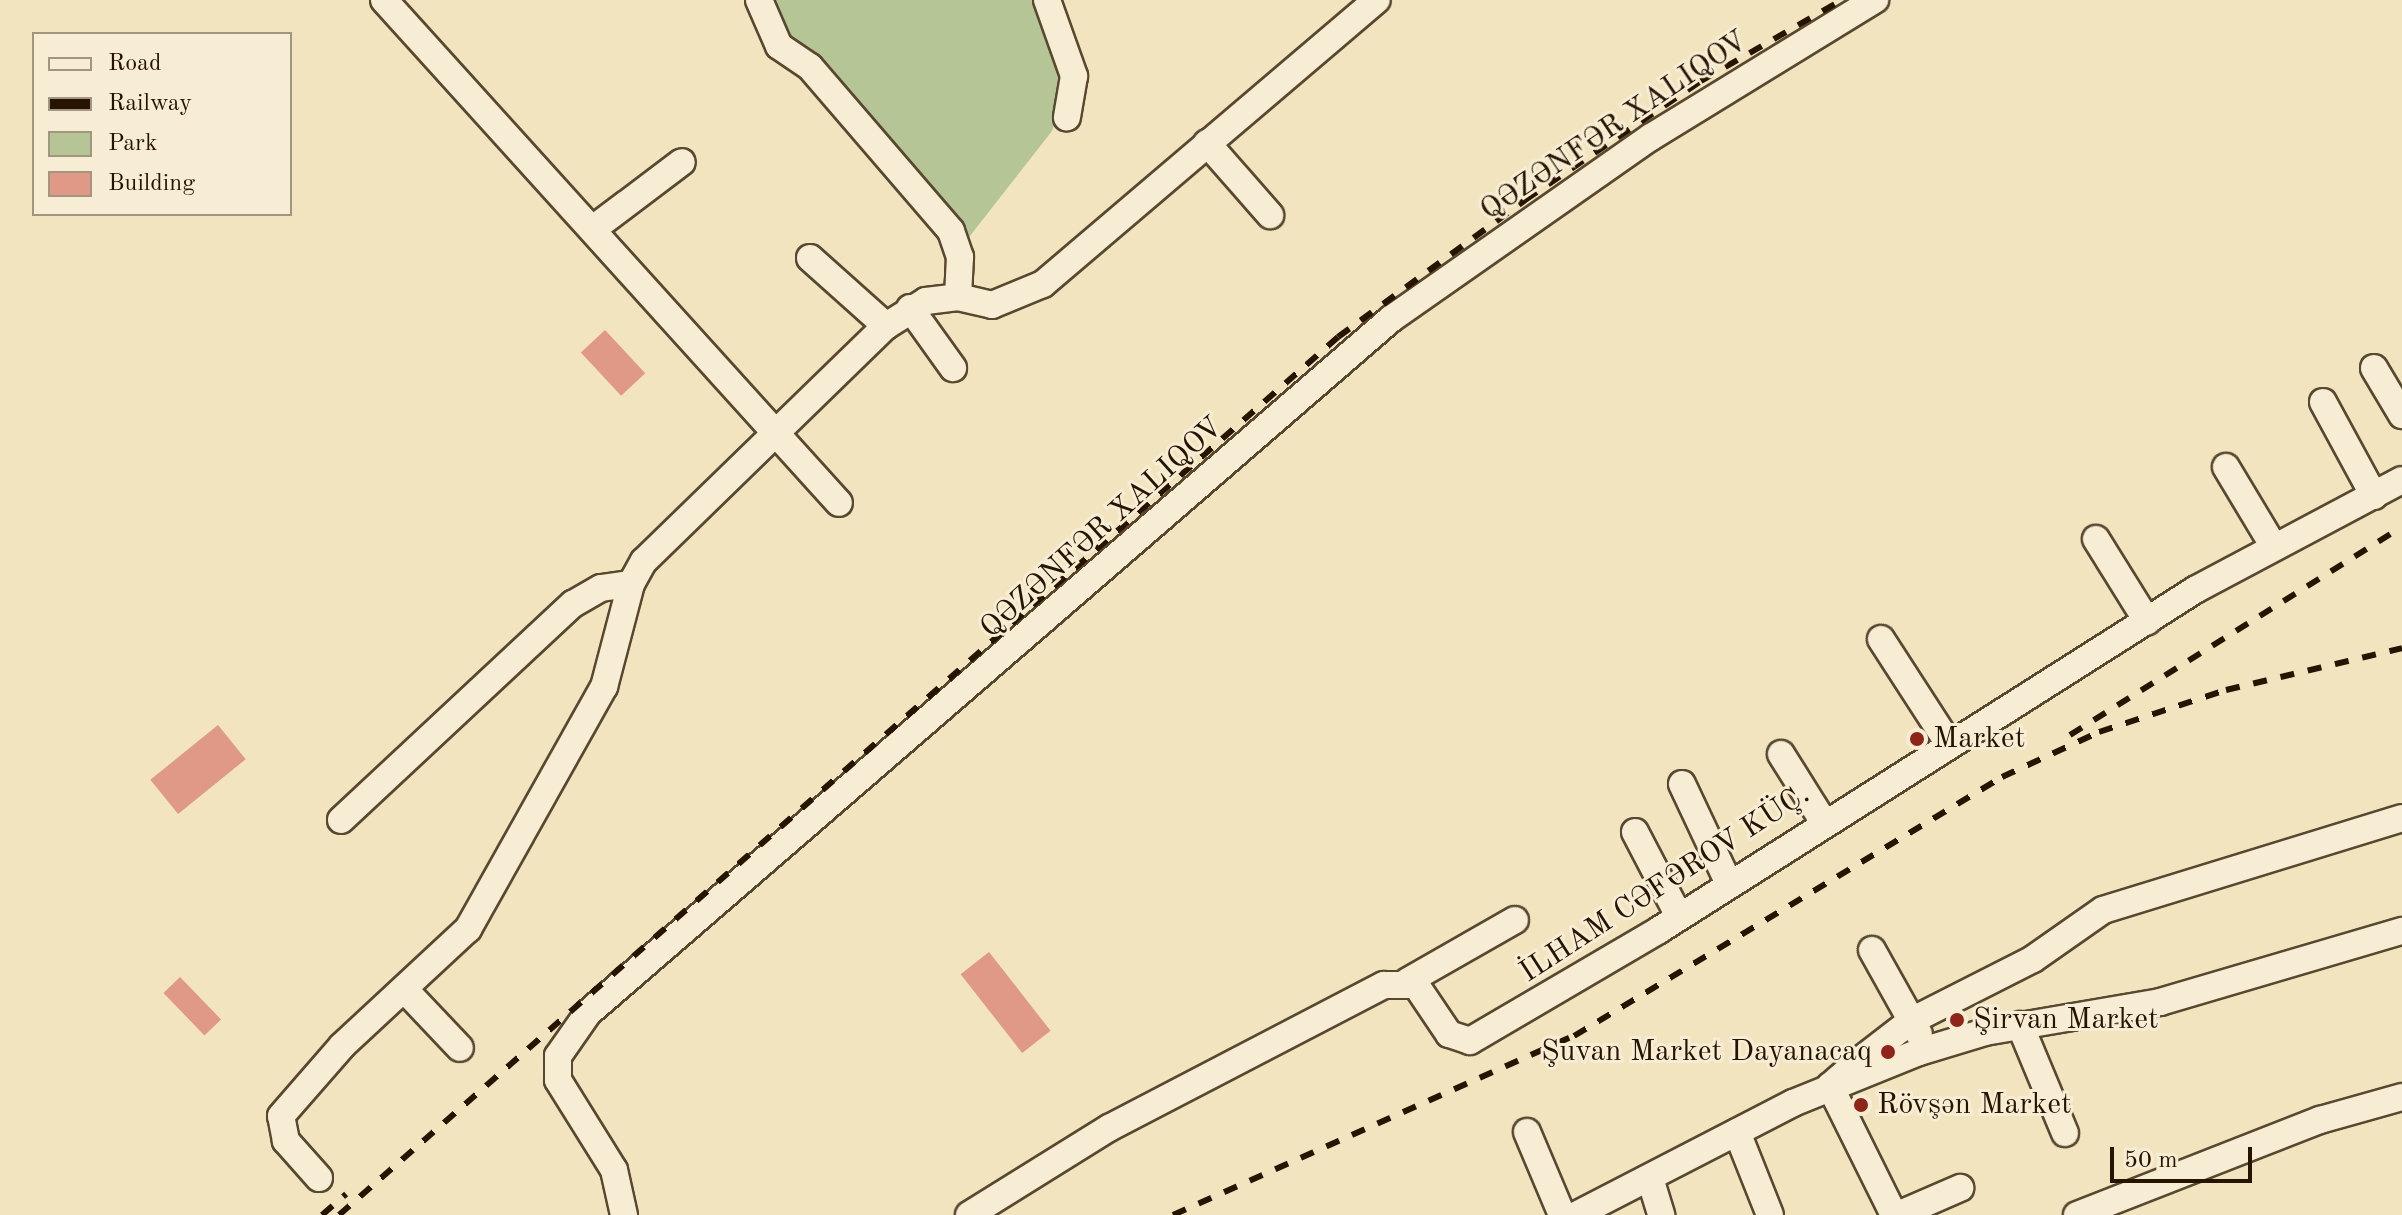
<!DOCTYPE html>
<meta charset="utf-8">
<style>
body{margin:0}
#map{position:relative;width:2402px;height:1215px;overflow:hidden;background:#f2e4be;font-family:"Old Standard TT",serif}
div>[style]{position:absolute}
.green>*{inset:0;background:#b5c595}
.building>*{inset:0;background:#df9986;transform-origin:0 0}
.roads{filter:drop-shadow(2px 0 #594830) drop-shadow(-2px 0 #594830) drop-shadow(0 2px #594830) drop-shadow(0 -2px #594830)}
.minor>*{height:26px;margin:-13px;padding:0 13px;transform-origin:13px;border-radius:13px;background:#f7edd5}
.rail>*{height:6px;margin-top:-3px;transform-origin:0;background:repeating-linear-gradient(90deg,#261401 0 14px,transparent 0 28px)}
.dots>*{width:22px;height:22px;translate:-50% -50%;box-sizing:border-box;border:4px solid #f7edd5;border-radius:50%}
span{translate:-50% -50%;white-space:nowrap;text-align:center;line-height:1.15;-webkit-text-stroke:6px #f7edd5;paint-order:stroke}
.street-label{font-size:30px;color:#261401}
.poi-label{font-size:30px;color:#261401}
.left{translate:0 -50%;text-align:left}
.right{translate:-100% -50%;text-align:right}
.legend{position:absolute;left:32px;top:32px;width:260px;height:184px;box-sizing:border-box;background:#f7edd5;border:2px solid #a39680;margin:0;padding:10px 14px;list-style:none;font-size:24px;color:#261401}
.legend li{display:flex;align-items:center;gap:16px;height:40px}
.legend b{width:40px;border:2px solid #a39680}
.scale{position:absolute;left:2110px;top:1147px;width:142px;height:36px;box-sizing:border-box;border:4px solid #261401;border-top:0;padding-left:10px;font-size:24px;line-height:28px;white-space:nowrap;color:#261401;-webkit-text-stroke:6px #f7edd5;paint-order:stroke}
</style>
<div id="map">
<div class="green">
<div style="clip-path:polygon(772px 0,1039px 0,1068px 82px,1052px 131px,966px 241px,787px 43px)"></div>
</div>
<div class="building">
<div style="left:605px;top:330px;width:59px;height:33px;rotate:47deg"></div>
<div style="left:218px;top:725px;width:44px;height:87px;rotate:51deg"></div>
<div style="left:989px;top:952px;width:100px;height:36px;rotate:52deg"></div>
<div style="left:180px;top:977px;width:59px;height:23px;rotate:46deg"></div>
</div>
<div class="roads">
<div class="minor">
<div style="left:384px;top:0;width:678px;rotate:47.87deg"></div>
<div style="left:759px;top:0;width:50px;rotate:66.5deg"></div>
<div style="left:779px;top:46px;width:37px;rotate:34deg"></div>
<div style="left:810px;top:67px;width:216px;rotate:49.3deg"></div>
<div style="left:951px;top:231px;width:28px;rotate:71deg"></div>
<div style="left:960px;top:257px;width:40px;rotate:92.9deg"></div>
<div style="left:1047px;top:0;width:81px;rotate:70.4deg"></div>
<div style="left:1074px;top:76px;width:42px;rotate:99.7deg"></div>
<div style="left:1207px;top:143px;width:96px;rotate:48.8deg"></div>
<div style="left:593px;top:229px;width:111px;rotate:-37deg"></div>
<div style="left:810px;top:258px;width:102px;rotate:41.8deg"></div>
<div style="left:910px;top:308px;width:74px;rotate:54.4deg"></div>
<div style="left:2374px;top:368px;width:55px;rotate:59.2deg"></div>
<div style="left:2323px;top:402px;width:107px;rotate:61.5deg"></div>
<div style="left:2226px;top:467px;width:93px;rotate:59deg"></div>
<div style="left:2096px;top:539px;width:97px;rotate:58.1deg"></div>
<div style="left:1881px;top:639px;width:125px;rotate:57.1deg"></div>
<div style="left:1781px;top:754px;width:79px;rotate:57.9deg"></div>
<div style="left:1682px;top:784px;width:110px;rotate:64.8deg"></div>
<div style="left:341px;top:820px;width:317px;rotate:-43deg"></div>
<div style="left:573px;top:604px;width:32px;rotate:-30deg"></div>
<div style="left:601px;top:588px;width:30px;rotate:-8deg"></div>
<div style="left:1635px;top:832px;width:95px;rotate:62.4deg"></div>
<div style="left:1872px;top:950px;width:96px;rotate:60.8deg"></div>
<div style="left:1408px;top:981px;width:123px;rotate:-29.7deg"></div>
<div style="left:404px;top:989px;width:81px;rotate:46.5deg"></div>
<div style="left:2020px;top:1025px;width:117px;rotate:67.4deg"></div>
<div style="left:1527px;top:1132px;width:90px;rotate:67.1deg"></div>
<div style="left:1737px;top:1132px;width:89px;rotate:68.3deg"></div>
<div style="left:319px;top:1178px;width:50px;rotate:-131.7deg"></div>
<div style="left:286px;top:1141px;width:25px;rotate:-101deg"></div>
<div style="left:281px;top:1116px;width:93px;rotate:-48.9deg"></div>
<div style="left:342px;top:1046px;width:172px;rotate:-42.9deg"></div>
<div style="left:468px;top:929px;width:278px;rotate:-60.7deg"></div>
<div style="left:604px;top:687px;width:106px;rotate:-75.3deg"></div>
<div style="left:631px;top:584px;width:26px;rotate:-61deg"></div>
<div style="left:644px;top:561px;width:337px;rotate:-44.2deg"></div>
<div style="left:886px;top:326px;width:47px;rotate:-32deg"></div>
<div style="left:926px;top:301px;width:32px;rotate:-7deg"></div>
<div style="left:958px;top:297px;width:35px;rotate:13deg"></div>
<div style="left:992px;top:305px;width:55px;rotate:-22.4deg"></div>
<div style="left:1043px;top:284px;width:438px;rotate:-40.4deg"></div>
<div style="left:1650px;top:1178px;width:39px;rotate:73deg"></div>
<div style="left:624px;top:1215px;width:46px;rotate:-102.5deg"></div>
<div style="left:614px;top:1170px;width:106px;rotate:-121.9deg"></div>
<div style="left:558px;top:1080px;width:24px;rotate:-90deg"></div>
<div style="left:558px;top:1056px;width:52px;rotate:-55.1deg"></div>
<div style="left:588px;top:1013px;width:1061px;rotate:-40.84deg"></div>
<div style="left:1391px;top:319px;width:317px;rotate:-35deg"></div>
<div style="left:1651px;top:137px;width:263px;rotate:-31.5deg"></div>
<div style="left:969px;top:1215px;width:165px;rotate:-31.9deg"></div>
<div style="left:1109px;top:1128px;width:310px;rotate:-27.5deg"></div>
<div style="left:1384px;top:985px;width:32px"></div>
<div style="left:1416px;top:985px;width:59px;rotate:56deg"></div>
<div style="left:1449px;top:1034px;width:22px;rotate:18deg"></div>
<div style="left:1470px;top:1041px;width:219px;rotate:-30.4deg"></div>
<div style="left:1659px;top:930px;width:635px;rotate:-32.39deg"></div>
<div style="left:2195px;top:590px;width:234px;rotate:-28deg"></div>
<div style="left:1576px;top:1215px;width:244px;rotate:-27.3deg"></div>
<div style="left:1793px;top:1103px;width:136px;rotate:-22deg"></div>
<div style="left:1919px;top:1052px;width:69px;rotate:-16.9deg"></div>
<div style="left:1985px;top:1032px;width:178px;rotate:-9.7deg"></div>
<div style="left:2160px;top:1002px;width:252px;rotate:-16.4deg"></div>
<div style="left:1894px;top:1215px;width:144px;rotate:-116.4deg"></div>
<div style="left:1830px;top:1086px;width:32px;rotate:-41deg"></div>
<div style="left:1854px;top:1065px;width:72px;rotate:-37.7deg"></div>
<div style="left:1911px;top:1021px;width:137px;rotate:-26.9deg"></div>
<div style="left:2033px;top:959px;width:85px;rotate:-35deg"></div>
<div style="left:2103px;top:910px;width:313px;rotate:-17.1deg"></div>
<div style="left:1898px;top:1215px;width:68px;rotate:-23.5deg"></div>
<div style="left:2077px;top:1215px;width:261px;rotate:-21.4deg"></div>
<div style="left:2320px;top:1120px;width:85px;rotate:-15.7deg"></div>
</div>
</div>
<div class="rail">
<div style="left:2070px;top:735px;width:392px;rotate:-32.1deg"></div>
<div style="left:322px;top:1215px;width:32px;rotate:-41deg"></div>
<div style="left:339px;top:1215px;width:1330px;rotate:-41.31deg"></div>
<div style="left:1338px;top:337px;width:232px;rotate:-36.2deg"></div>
<div style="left:1525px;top:200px;width:212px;rotate:-34.1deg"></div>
<div style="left:1701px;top:81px;width:163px;rotate:-29.9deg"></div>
<div style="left:1173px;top:1215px;width:439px;rotate:-24.1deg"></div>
<div style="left:1574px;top:1036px;width:500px;rotate:-31.18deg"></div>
<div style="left:2002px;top:777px;width:107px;rotate:-24.9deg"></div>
<div style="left:2099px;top:732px;width:134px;rotate:-18.3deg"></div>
<div style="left:2226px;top:690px;width:181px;rotate:-13.4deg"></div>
</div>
<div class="dots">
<div style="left:1917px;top:739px;background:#8f2418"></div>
<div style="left:1957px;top:1020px;background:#8f2418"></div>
<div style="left:1888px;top:1052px;background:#8f2418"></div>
<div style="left:1861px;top:1105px;background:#8f2418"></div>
</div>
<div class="street-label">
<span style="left:1614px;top:126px;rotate:-34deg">QƏZƏNFƏR XALIQOV</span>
<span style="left:1102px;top:528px;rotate:-42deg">QƏZƏNFƏR XALIQOV</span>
<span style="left:1665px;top:884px;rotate:-33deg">İLHAM CƏFƏROV KÜÇ.</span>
</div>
<div class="poi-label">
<span class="left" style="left:1933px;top:739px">Market</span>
<span class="left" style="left:1973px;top:1020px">Şirvan Market</span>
<span class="right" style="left:1872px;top:1052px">Şuvan Market Dayanacaq</span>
<span class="left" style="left:1877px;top:1105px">Rövşən Market</span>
</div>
<ul class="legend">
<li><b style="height:10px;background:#f7edd5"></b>Road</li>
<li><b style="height:10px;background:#261401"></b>Railway</li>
<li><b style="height:22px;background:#b5c595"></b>Park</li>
<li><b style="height:22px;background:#df9986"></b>Building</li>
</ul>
<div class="scale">50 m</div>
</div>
